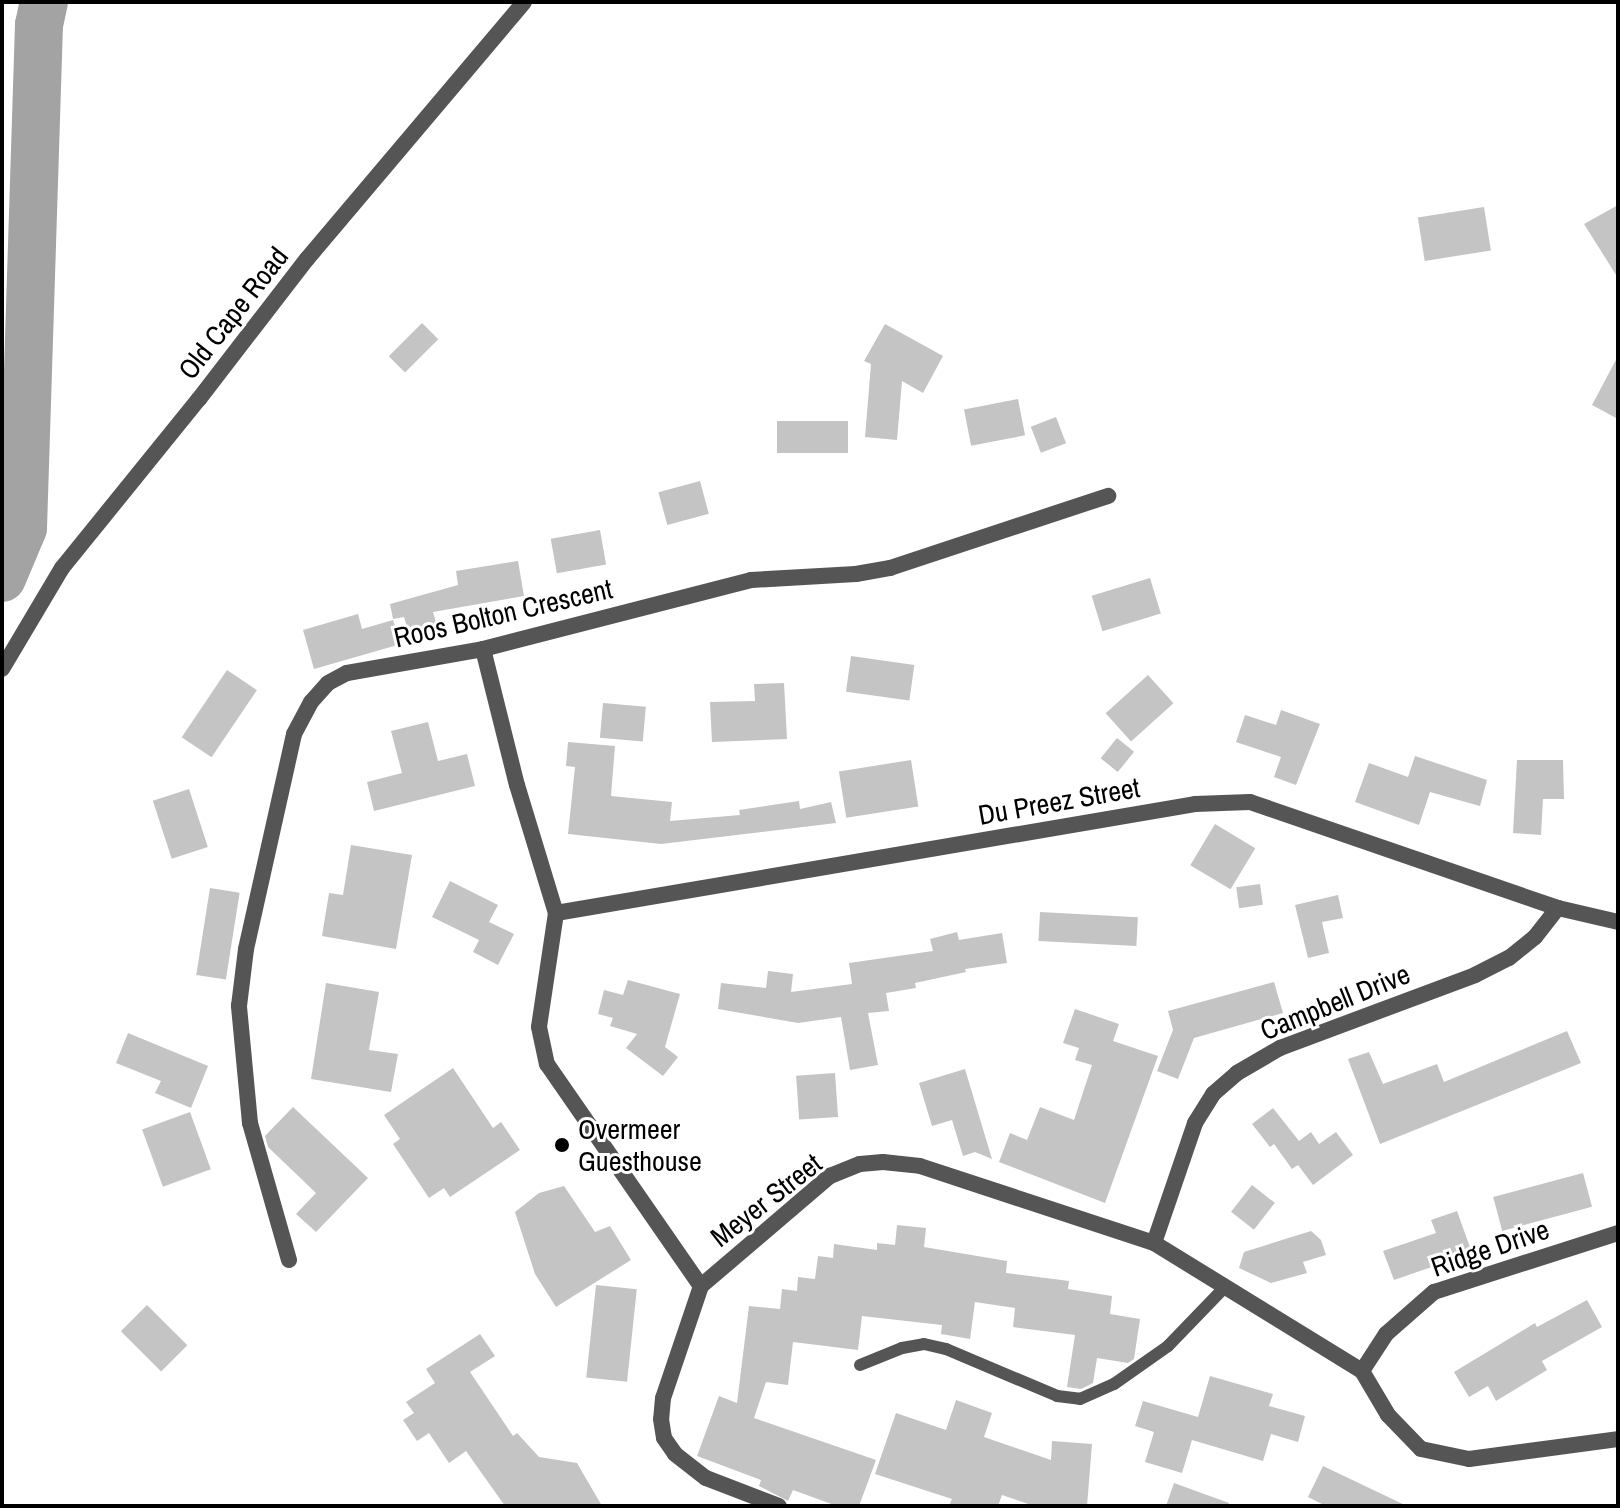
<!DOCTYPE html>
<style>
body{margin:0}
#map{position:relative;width:1620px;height:1508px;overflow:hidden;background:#fff;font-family:"Archivo Narrow",sans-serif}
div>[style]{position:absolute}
.river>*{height:48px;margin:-24px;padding:0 24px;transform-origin:24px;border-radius:24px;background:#a3a3a3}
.building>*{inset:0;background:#c4c4c4;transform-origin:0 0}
.service>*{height:12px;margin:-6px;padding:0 6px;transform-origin:6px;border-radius:6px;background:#555}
.minor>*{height:16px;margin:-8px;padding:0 8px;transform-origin:8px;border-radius:8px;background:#555}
.tertiary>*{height:16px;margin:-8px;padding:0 8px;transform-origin:8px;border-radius:8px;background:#555}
.dots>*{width:22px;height:22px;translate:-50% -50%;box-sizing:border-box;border:4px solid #fff;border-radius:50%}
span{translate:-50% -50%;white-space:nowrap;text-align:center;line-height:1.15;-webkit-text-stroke:6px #fff;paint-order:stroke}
.street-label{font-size:28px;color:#000}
.poi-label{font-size:28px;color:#000}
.left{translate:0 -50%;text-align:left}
.frame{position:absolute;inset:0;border:4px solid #000;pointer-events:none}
</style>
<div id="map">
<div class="river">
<div style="left:2px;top:578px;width:54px;rotate:-67.2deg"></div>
<div style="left:23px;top:528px;width:503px;rotate:-88.18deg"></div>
<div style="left:39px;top:25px;width:24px;rotate:-78deg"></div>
</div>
<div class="building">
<div style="clip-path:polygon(1618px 205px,1618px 278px,1584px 224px)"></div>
<div style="left:1484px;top:207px;width:44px;height:67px;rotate:81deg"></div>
<div style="left:422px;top:323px;width:23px;height:47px;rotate:45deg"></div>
<div style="clip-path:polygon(885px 324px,943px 356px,923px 393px,902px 381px,897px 440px,865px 437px,871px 364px,864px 361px)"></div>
<div style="clip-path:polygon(1618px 356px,1618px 419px,1592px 405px)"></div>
<div style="left:1018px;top:399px;width:37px;height:55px;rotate:79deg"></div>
<div style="left:1056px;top:417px;width:28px;height:27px;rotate:69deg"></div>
<div style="left:848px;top:421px;width:32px;height:71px;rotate:90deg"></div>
<div style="left:700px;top:481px;width:34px;height:43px;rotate:75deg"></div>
<div style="left:600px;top:530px;width:35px;height:50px;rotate:80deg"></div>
<div style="clip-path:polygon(518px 561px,524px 596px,433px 612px,437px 626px,409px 634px,404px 617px,393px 619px,390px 604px,458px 585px,456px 571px)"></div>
<div style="left:1150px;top:578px;width:37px;height:61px;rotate:73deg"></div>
<div style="clip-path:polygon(358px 614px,362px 629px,393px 620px,401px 644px,314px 669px,303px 630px)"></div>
<div style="left:851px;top:656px;width:64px;height:36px;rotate:8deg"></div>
<div style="left:227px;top:670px;width:36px;height:81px;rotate:34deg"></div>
<div style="left:1148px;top:675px;width:38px;height:57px;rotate:48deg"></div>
<div style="clip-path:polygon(784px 683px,787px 739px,712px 742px,710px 702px,755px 701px,754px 684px)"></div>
<div style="left:603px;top:703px;width:43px;height:35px;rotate:5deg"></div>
<div style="clip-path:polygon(1281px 710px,1320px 724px,1296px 785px,1274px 777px,1281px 757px,1236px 742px,1245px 715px,1276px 725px)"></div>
<div style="clip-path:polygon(428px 722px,438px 761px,467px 754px,475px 786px,374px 811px,367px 782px,402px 773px,391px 731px)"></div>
<div style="left:1117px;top:738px;width:22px;height:26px;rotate:39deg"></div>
<div style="clip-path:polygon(568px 742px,615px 746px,611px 796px,672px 802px,670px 821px,740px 815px,739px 810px,799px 801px,800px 809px,831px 802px,836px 823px,661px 844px,568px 834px,575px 767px,566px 766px)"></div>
<div style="clip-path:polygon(1415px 756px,1487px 780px,1480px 806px,1430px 792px,1419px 825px,1355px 802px,1369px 763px,1408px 777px)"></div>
<div style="left:911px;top:760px;width:47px;height:73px;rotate:81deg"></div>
<div style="clip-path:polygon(1517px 760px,1563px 760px,1564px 799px,1543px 799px,1541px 835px,1513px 833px)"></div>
<div style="left:189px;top:789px;width:61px;height:38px;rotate:72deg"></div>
<div style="left:1215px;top:824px;width:47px;height:48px;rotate:31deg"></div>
<div style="clip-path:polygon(351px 845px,412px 855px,396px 949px,322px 936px,329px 893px,343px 895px)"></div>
<div style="clip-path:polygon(450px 881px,498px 905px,489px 922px,514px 934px,498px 965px,473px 952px,479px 940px,432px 917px)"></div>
<div style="left:1260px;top:884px;width:21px;height:24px;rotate:82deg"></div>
<div style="left:210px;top:888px;width:30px;height:88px;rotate:9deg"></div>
<div style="clip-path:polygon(1338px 895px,1343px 918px,1322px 922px,1329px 953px,1308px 958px,1295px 905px)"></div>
<div style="left:1040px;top:912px;width:98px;height:29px;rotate:3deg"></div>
<div style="clip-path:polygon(957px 932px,959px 940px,1002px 933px,1007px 963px,965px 969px,966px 972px,915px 983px,916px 988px,886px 993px,889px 1011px,868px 1013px,878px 1065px,850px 1070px,841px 1017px,798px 1023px,718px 1009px,721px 983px,766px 988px,768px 971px,793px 974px,791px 992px,852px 984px,849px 963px,933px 951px,930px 939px)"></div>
<div style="clip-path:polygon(628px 980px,680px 994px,665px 1047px,678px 1057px,663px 1076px,626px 1048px,637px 1034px,610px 1026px,613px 1018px,598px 1014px,604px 990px,623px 995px)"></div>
<div style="clip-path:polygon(1274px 982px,1283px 1013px,1194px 1038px,1178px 1079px,1157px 1071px,1173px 1030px,1168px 1011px)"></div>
<div style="clip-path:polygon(326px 983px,379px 992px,369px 1050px,398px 1054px,391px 1092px,311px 1079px)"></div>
<div style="clip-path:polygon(1075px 1009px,1119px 1024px,1113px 1041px,1158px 1056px,1105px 1203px,999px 1162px,1010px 1133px,1027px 1140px,1040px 1107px,1074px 1120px,1092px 1065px,1075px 1060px,1079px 1048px,1063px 1043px)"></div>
<div style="clip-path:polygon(1567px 1031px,1581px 1063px,1380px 1144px,1348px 1059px,1369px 1052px,1383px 1084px,1437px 1064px,1444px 1082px)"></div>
<div style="clip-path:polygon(128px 1033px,208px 1066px,191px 1108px,155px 1093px,161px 1081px,116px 1063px)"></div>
<div style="clip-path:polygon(453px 1068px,493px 1128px,501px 1122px,520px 1150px,450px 1197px,444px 1188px,429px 1198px,393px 1144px,400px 1139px,384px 1115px)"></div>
<div style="clip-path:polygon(965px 1069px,992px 1159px,975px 1152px,963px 1156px,952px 1120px,932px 1126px,919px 1083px)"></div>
<div style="left:835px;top:1073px;width:44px;height:39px;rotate:86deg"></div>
<div style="clip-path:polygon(293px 1107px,368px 1178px,316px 1232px,296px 1214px,316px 1193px,268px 1147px,265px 1136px)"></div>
<div style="clip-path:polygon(1273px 1108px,1299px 1141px,1311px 1132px,1319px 1144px,1336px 1132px,1353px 1155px,1313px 1185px,1298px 1165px,1292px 1169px,1274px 1144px,1270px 1147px,1252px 1124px)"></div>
<div style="left:190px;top:1112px;width:61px;height:51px;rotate:70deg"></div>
<div style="left:1583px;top:1173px;width:35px;height:93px;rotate:75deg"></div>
<div style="left:1252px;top:1185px;width:29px;height:34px;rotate:38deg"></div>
<div style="clip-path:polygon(564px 1186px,595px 1232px,610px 1226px,631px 1260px,556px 1307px,535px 1274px,515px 1212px,539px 1193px)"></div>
<div style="clip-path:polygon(1457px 1211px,1472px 1253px,1394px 1280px,1383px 1251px,1436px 1233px,1431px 1220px)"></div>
<div style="clip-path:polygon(897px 1225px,926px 1228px,924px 1247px,1007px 1261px,1006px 1273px,1069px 1281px,1068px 1289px,1112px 1296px,1110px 1314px,1140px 1319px,1134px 1359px,1128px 1363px,1097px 1358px,1093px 1383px,1081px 1389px,1067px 1387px,1075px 1335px,1013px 1327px,1015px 1308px,975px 1302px,970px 1339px,941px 1334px,942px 1325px,862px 1316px,858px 1350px,793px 1342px,788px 1385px,766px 1382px,754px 1418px,876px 1460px,859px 1506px,837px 1506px,793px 1490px,788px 1501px,759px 1486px,761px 1480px,697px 1456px,719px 1396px,737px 1403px,749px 1306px,780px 1309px,782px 1289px,797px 1291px,798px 1277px,815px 1279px,818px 1256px,833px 1258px,834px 1244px,877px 1250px,877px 1243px,895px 1245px)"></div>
<div style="clip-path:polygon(1311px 1231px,1321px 1240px,1326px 1255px,1303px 1262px,1307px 1273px,1271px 1283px,1239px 1268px,1244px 1252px)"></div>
<div style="left:596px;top:1285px;width:41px;height:93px;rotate:6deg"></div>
<div style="clip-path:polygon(1587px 1300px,1602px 1327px,1542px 1361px,1547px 1370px,1496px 1401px,1488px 1386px,1469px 1397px,1454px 1372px,1535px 1323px,1537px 1327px)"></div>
<div style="left:147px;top:1305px;width:57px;height:37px;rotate:45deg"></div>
<div style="clip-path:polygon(480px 1334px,495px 1356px,470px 1372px,513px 1436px,517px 1433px,539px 1457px,577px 1463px,602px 1506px,505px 1506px,466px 1451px,449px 1463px,429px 1433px,417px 1441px,403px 1420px,414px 1413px,406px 1402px,435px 1383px,426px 1369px)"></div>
<div style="clip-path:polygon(1210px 1376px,1273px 1394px,1269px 1406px,1305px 1416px,1298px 1442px,1271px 1434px,1263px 1461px,1192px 1440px,1182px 1473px,1145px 1462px,1154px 1432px,1135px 1426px,1143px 1401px,1198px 1417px)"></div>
<div style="clip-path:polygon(956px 1400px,992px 1413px,984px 1437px,1051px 1460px,1052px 1441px,1092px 1444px,1087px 1506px,1034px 1506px,1002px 1495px,998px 1506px,949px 1506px,952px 1499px,875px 1474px,896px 1413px,946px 1430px)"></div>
<div style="clip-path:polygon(1323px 1466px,1407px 1506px,1326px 1506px,1308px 1497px)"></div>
<div style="clip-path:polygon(1174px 1483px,1229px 1503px,1228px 1506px,1166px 1506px)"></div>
</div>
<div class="service">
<div style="left:860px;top:1365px;width:45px;rotate:-22deg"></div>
<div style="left:902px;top:1348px;width:22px;rotate:-10deg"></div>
<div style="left:924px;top:1344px;width:23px;rotate:13deg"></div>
<div style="left:946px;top:1349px;width:121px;rotate:22.9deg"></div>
<div style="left:1057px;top:1396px;width:23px;rotate:7deg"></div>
<div style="left:1080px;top:1399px;width:37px;rotate:-24deg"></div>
<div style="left:1114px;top:1384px;width:66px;rotate:-35.1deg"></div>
<div style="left:1168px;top:1346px;width:82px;rotate:-46deg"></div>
</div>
<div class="minor">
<div style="left:483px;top:649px;width:140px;rotate:76deg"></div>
<div style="left:517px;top:785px;width:134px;rotate:73.1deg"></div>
<div style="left:556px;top:913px;width:115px;rotate:98.5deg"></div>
<div style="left:539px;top:1027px;width:38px;rotate:78deg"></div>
<div style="left:547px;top:1064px;width:270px;rotate:55.3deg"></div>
<div style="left:701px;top:1286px;width:170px;rotate:-40.5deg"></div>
<div style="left:830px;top:1176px;width:32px;rotate:-22deg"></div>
<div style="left:860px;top:1164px;width:23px;rotate:-5deg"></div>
<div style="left:883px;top:1162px;width:37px;rotate:6deg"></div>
<div style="left:920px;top:1166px;width:246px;rotate:18.2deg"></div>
<div style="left:1154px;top:1243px;width:244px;rotate:31.6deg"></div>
<div style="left:1362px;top:1371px;width:51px;rotate:59.4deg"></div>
<div style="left:1388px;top:1415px;width:47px;rotate:45.9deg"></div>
<div style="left:1421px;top:1449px;width:49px;rotate:11.8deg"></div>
<div style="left:1469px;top:1459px;width:150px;rotate:-7.6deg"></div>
<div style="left:556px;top:913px;width:648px;rotate:-9.68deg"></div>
<div style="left:1195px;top:804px;width:55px;rotate:-2.1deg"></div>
<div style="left:1250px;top:802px;width:326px;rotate:19deg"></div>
<div style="left:1154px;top:1243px;width:127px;rotate:-71.1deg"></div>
<div style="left:1195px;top:1123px;width:34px;rotate:-58deg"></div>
<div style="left:1213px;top:1094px;width:32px;rotate:-41deg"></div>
<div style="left:1237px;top:1073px;width:50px;rotate:-30.2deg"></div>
<div style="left:1280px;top:1048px;width:208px;rotate:-20.5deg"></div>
<div style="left:1475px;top:975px;width:38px;rotate:-27deg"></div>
<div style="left:1509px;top:958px;width:33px;rotate:-39deg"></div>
<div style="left:1535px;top:937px;width:37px;rotate:-52deg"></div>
<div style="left:1558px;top:908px;width:62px;rotate:13.1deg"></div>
<div style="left:289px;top:1260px;width:142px;rotate:-105.9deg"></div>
<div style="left:250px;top:1123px;width:118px;rotate:-95.4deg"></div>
<div style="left:239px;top:1006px;width:57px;rotate:-83deg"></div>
<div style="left:246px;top:949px;width:220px;rotate:-77.4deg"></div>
<div style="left:294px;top:734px;width:36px;rotate:-62deg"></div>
<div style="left:311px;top:702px;width:25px;rotate:-48deg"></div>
<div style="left:328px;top:683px;width:21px;rotate:-28deg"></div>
<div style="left:347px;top:673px;width:138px;rotate:-10deg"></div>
<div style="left:483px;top:649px;width:277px;rotate:-14.4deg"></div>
<div style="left:751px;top:580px;width:105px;rotate:-3.3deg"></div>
<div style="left:856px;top:574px;width:35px;rotate:-10deg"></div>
<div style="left:890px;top:568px;width:230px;rotate:-18.3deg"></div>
<div style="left:701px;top:1286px;width:118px;rotate:108.7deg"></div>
<div style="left:663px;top:1398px;width:21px;rotate:95deg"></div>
<div style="left:661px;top:1419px;width:19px;rotate:81deg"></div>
<div style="left:664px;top:1438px;width:19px;rotate:55deg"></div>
<div style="left:675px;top:1454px;width:39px;rotate:38deg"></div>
<div style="left:706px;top:1478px;width:78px;rotate:21deg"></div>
<div style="left:1362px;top:1371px;width:44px;rotate:-57deg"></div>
<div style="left:1386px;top:1334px;width:64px;rotate:-41.2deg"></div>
<div style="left:1434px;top:1292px;width:193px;rotate:-17.8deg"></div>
</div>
<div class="tertiary">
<div style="left:2px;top:669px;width:117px;rotate:-59.3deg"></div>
<div style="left:62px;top:568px;width:218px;rotate:-51deg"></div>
<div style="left:199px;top:399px;width:177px;rotate:-52.4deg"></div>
<div style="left:307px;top:259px;width:336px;rotate:-49.8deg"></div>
</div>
<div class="dots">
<div style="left:562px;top:1145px;background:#000"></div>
</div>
<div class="street-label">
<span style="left:233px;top:313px;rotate:-52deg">Old Cape Road</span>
<span style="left:503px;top:613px;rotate:-13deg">Roos Bolton Crescent</span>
<span style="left:1059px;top:801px;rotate:-10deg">Du Preez Street</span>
<span style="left:1335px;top:1002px;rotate:-22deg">Campbell Drive</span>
<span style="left:766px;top:1200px;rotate:-38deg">Meyer Street</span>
<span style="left:1490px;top:1248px;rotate:-19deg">Ridge Drive</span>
</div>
<div class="poi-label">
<span class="left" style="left:578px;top:1145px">Overmeer<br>Guesthouse</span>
</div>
<div class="frame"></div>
</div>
